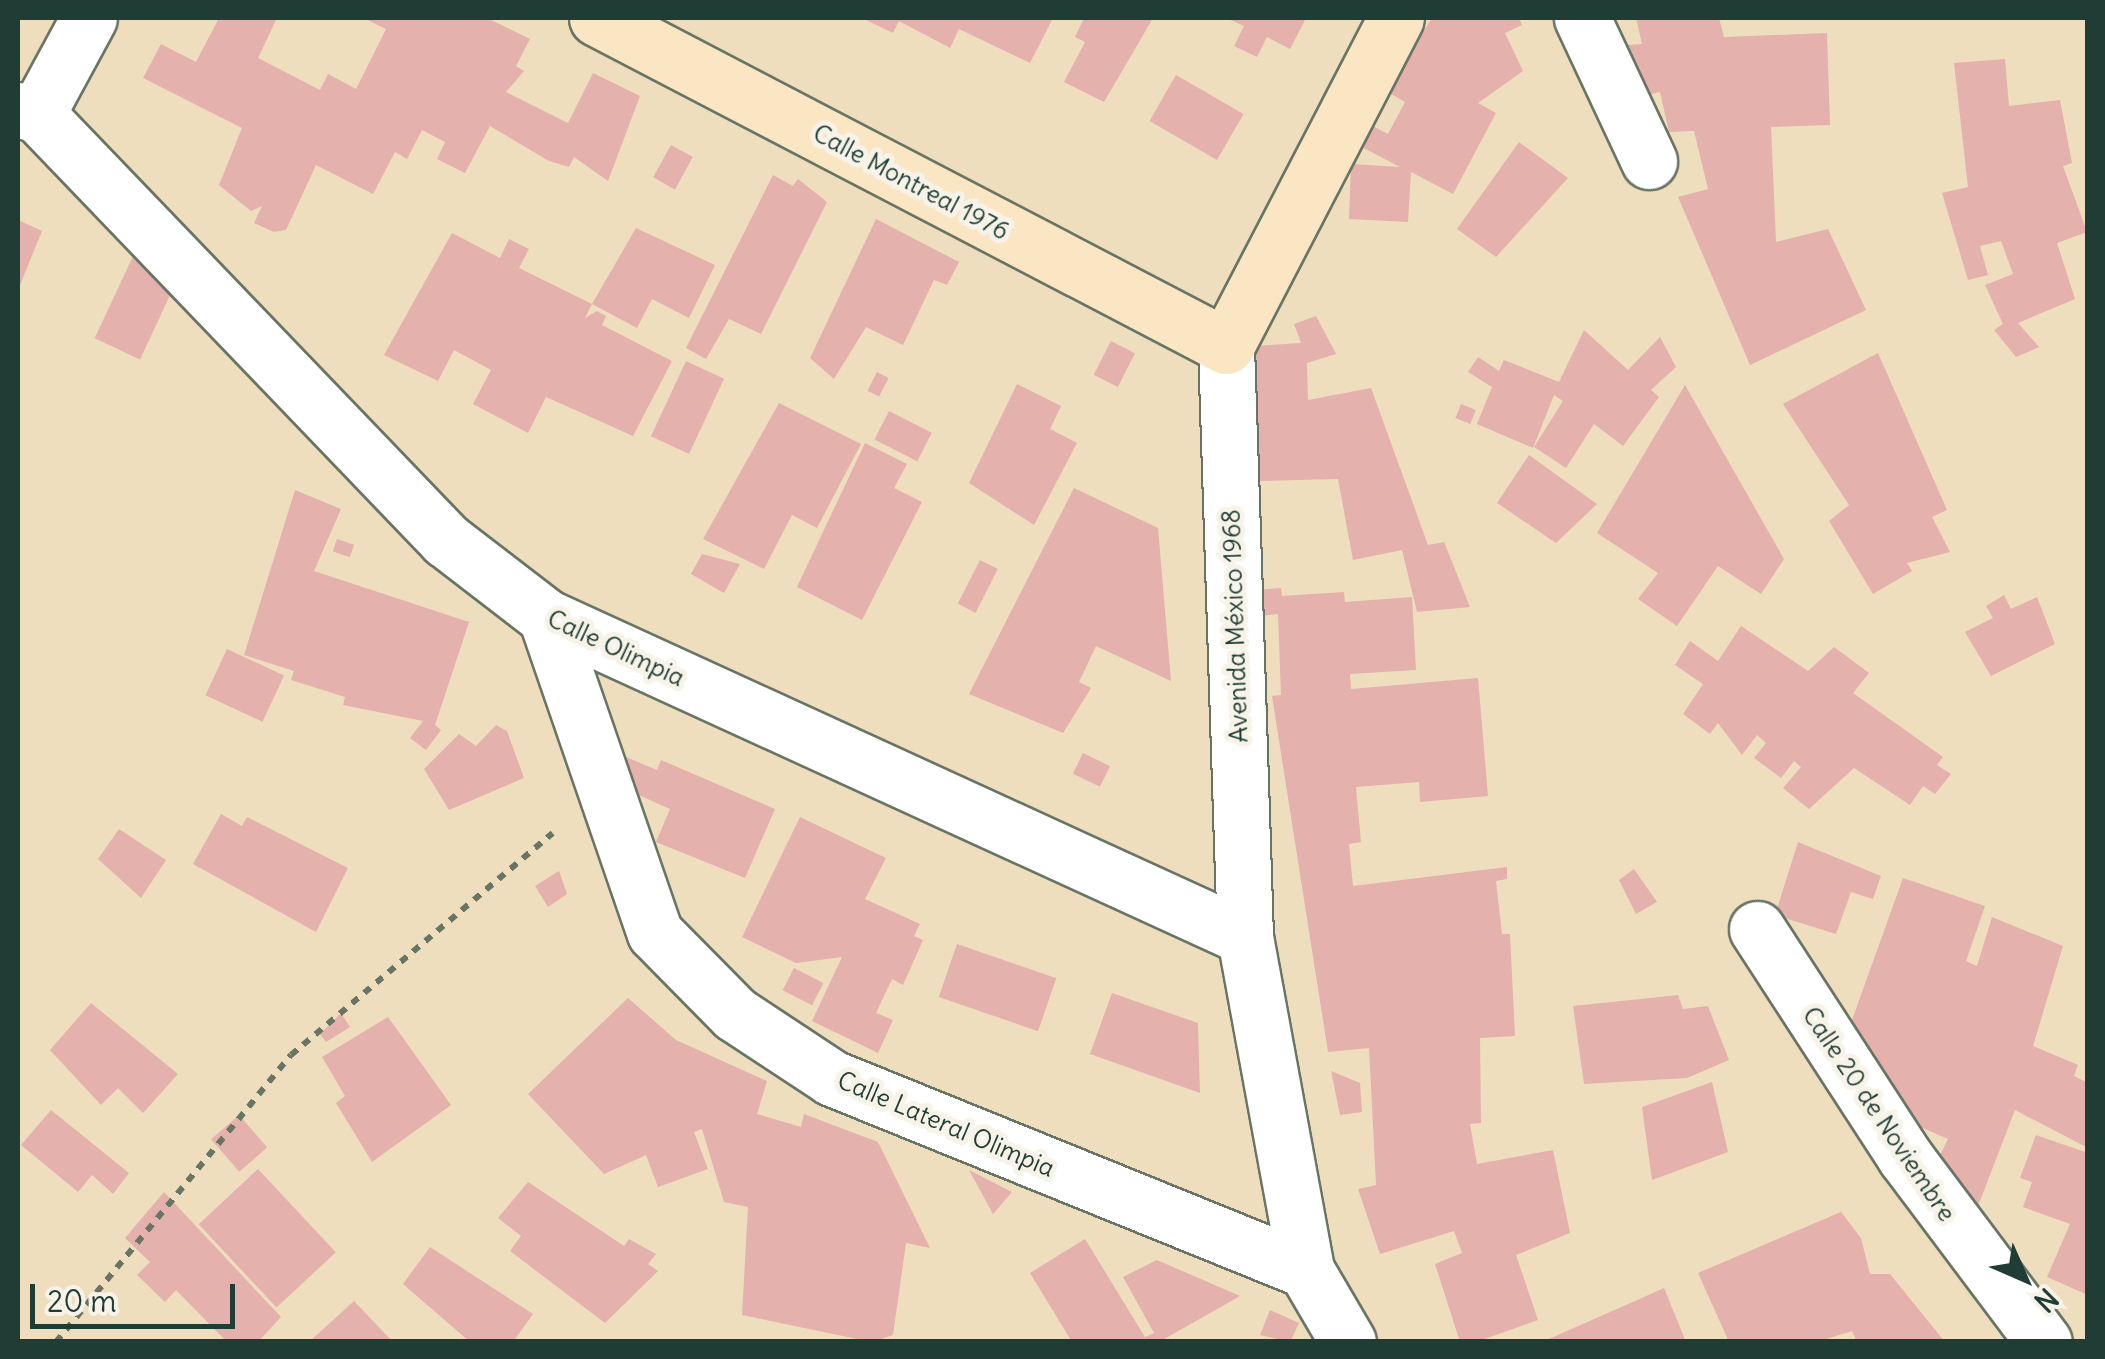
<!DOCTYPE html>
<meta charset="utf-8">
<style>
body{margin:0}
#map{position:relative;width:2105px;height:1359px;overflow:hidden;background:#efdebd;font-family:Delius,sans-serif}
div>[style]{position:absolute}
.building>*{inset:0;background:#e4b1ac;transform-origin:0 0}
.path>*{height:6px;margin-top:-3px;transform-origin:0;background:repeating-linear-gradient(90deg,#687564 0 8px,transparent 0 16px)}
.roads{filter:drop-shadow(2px 0 #687564) drop-shadow(-2px 0 #687564) drop-shadow(0 2px #687564) drop-shadow(0 -2px #687564)}
.street>*{height:55px;margin:-27.5px;padding:0 27.5px;transform-origin:27.5px;border-radius:27.5px;background:#fff}
.secondary>*{height:55px;margin:-27.5px;padding:0 27.5px;transform-origin:27.5px;border-radius:27.5px;background:#fbe6c4}
span{translate:-50% -50%;white-space:nowrap;text-align:center;line-height:1.15;-webkit-text-stroke:10px #f7f3e8;paint-order:stroke}
.street-label{font-size:25px;color:#1f3d34}
.frame{position:absolute;inset:0;border:20px solid #1f3d34;pointer-events:none}
.north{position:absolute;left:1975px;top:1229px;width:100px;height:100px;-webkit-text-stroke:8px #f7f3e8;paint-order:stroke;rotate:135deg;font-size:28px;font-weight:700;line-height:40px;text-align:center;color:#1f3d34}
.north::after{content:'';display:block;margin:auto;width:35px;height:45px;background:#1f3d34;clip-path:polygon(50% 0,100% 100%,50% 72%,0 100%)}
.scale{position:absolute;left:30px;top:1284px;width:205px;height:45px;box-sizing:border-box;border:5px solid #1f3d34;border-top:0;padding-left:12px;font-size:30px;line-height:35px;white-space:nowrap;color:#1f3d34;-webkit-text-stroke:8px #f7f3e8;paint-order:stroke}
</style>
<div id="map">
<div class="building">
<div style="clip-path:polygon(219px 18px,277px 18px,258px 58px,320px 90px,328px 74px,356px 89px,386px 29px,363px 18px,487px 18px,530px 39px,516px 66px,524px 71px,506px 92px,568px 123px,593px 73px,640px 96px,608px 181px,574px 157px,569px 167px,549px 161px,490px 126px,465px 173px,437px 159px,445px 142px,422px 130px,407px 159px,395px 152px,373px 194px,316px 165px,286px 230px,274px 232px,254px 223px,262px 206px,251px 211px,219px 185px,242px 128px,143px 78px,161px 44px,196px 62px)"></div>
<div style="clip-path:polygon(862px 18px,1053px 18px,1030px 63px,959px 29px,950px 48px,899px 21px,893px 33px)"></div>
<div style="clip-path:polygon(1084px 18px,1153px 18px,1104px 102px,1064px 82px,1085px 42px,1075px 37px)"></div>
<div style="clip-path:polygon(1226px 18px,1306px 18px,1290px 49px,1267px 37px,1257px 57px,1234px 46px,1244px 26px)"></div>
<div style="clip-path:polygon(1432px 18px,1519px 18px,1522px 25px,1505px 33px,1523px 71px,1478px 103px,1496px 113px,1453px 194px,1411px 172px,1408px 222px,1349px 219px,1351px 164px,1400px 167px,1358px 145px,1369px 124px,1388px 134px,1405px 102px,1386px 91px)"></div>
<div style="clip-path:polygon(1636px 18px,1719px 18px,1724px 37px,1827px 33px,1830px 125px,1771px 127px,1776px 242px,1828px 229px,1866px 310px,1750px 365px,1678px 197px,1708px 189px,1694px 131px,1669px 132px,1660px 92px,1644px 96px,1626px 45px,1642px 44px)"></div>
<div style="clip-path:polygon(2005px 59px,2009px 106px,2060px 100px,2072px 163px,2063px 166px,2087px 232px,2057px 243px,2075px 299px,2018px 323px,2039px 347px,2016px 357px,1994px 330px,2003px 324px,1985px 285px,2013px 274px,2001px 241px,1980px 246px,1988px 275px,1968px 280px,1942px 193px,1968px 187px,1954px 63px)"></div>
<div style="left:1176px;top:75px;width:78px;height:53px;rotate:30deg"></div>
<div style="clip-path:polygon(1519px 142px,1568px 178px,1496px 257px,1457px 229px)"></div>
<div style="left:671px;top:145px;width:25px;height:37px;rotate:29deg"></div>
<div style="clip-path:polygon(773px 175px,793px 186px,798px 179px,827px 202px,761px 334px,729px 319px,706px 359px,686px 348px)"></div>
<div style="clip-path:polygon(876px 219px,959px 262px,947px 285px,934px 280px,903px 345px,866px 327px,834px 379px,810px 358px)"></div>
<div style="clip-path:polygon(18px 220px,42px 231px,18px 290px)"></div>
<div style="clip-path:polygon(636px 228px,715px 265px,689px 318px,652px 299px,637px 328px,592px 304px)"></div>
<div style="clip-path:polygon(452px 233px,500px 258px,509px 239px,529px 249px,519px 268px,592px 304px,585px 318px,597px 311px,606px 316px,602px 325px,672px 361px,633px 436px,546px 397px,528px 433px,473px 404px,491px 370px,454px 350px,438px 381px,384px 355px)"></div>
<div style="left:134px;top:254px;width:50px;height:93px;rotate:25deg"></div>
<div style="clip-path:polygon(1316px 316px,1336px 354px,1307px 363px,1308px 400px,1371px 388px,1428px 545px,1444px 542px,1470px 607px,1417px 612px,1402px 550px,1353px 560px,1338px 479px,1258px 481px,1255px 346px,1301px 343px,1294px 324px)"></div>
<div style="clip-path:polygon(1584px 330px,1628px 370px,1660px 337px,1676px 367px,1651px 390px,1659px 397px,1623px 446px,1594px 424px,1566px 468px,1534px 447px,1563px 401px,1554px 395px,1533px 448px,1477px 424px,1492px 387px,1468px 372px,1478px 357px,1499px 371px,1504px 360px,1559px 382px)"></div>
<div style="left:1111px;top:341px;width:27px;height:38px;rotate:27deg"></div>
<div style="clip-path:polygon(1878px 353px,1947px 510px,1932px 517px,1950px 552px,1907px 563px,1912px 571px,1873px 594px,1829px 521px,1849px 505px,1783px 404px)"></div>
<div style="left:686px;top:361px;width:42px;height:83px;rotate:25deg"></div>
<div style="left:877px;top:372px;width:13px;height:21px;rotate:27deg"></div>
<div style="clip-path:polygon(1017px 384px,1061px 406px,1050px 429px,1077px 443px,1034px 525px,969px 483px)"></div>
<div style="clip-path:polygon(1685px 385px,1784px 559px,1761px 594px,1718px 566px,1677px 626px,1638px 599px,1658px 573px,1597px 533px)"></div>
<div style="clip-path:polygon(779px 403px,861px 444px,817px 528px,792px 515px,764px 569px,703px 539px)"></div>
<div style="left:1461px;top:404px;width:16px;height:15px;rotate:22deg"></div>
<div style="left:889px;top:411px;width:48px;height:32px;rotate:27deg"></div>
<div style="clip-path:polygon(865px 443px,907px 464px,894px 488px,922px 502px,862px 620px,797px 587px)"></div>
<div style="clip-path:polygon(1529px 455px,1597px 504px,1556px 543px,1497px 503px)"></div>
<div style="clip-path:polygon(1074px 488px,1158px 528px,1171px 681px,1096px 646px,1079px 682px,1091px 688px,1063px 733px,969px 694px)"></div>
<div style="clip-path:polygon(295px 490px,341px 509px,314px 571px,469px 622px,435px 725px,441px 730px,426px 750px,410px 738px,423px 721px,343px 705px,345px 697px,291px 680px,294px 671px,244px 655px)"></div>
<div style="left:337px;top:539px;width:18px;height:13px;rotate:19deg"></div>
<div style="clip-path:polygon(702px 554px,740px 564px,724px 593px,691px 574px)"></div>
<div style="left:980px;top:560px;width:20px;height:49px;rotate:27deg"></div>
<div style="clip-path:polygon(1281px 588px,1282px 596px,1344px 592px,1345px 602px,1412px 597px,1416px 670px,1350px 674px,1351px 689px,1478px 678px,1488px 796px,1420px 802px,1419px 782px,1356px 787px,1361px 842px,1349px 844px,1353px 886px,1507px 867px,1507px 879px,1496px 881px,1502px 934px,1510px 934px,1515px 1036px,1480px 1038px,1481px 1123px,1470px 1124px,1477px 1164px,1553px 1150px,1570px 1233px,1516px 1255px,1538px 1320px,1476px 1342px,1460px 1342px,1435px 1264px,1462px 1253px,1454px 1231px,1380px 1254px,1358px 1189px,1376px 1185px,1369px 1048px,1328px 1052px,1272px 696px,1281px 695px,1278px 614px,1259px 616px,1254px 590px)"></div>
<div style="clip-path:polygon(2004px 595px,2011px 609px,2037px 597px,2055px 644px,1991px 676px,1965px 632px,1993px 618px,1986px 606px)"></div>
<div style="clip-path:polygon(1741px 626px,1808px 671px,1834px 647px,1869px 673px,1853px 693px,1943px 757px,1937px 765px,1951px 774px,1935px 794px,1923px 786px,1910px 805px,1854px 768px,1809px 809px,1783px 788px,1801px 767px,1794px 761px,1781px 778px,1754px 758px,1766px 743px,1757px 735px,1742px 755px,1718px 723px,1710px 734px,1683px 714px,1703px 684px,1675px 665px,1690px 641px,1718px 661px)"></div>
<div style="left:227px;top:649px;width:63px;height:51px;rotate:25deg"></div>
<div style="clip-path:polygon(496px 725px,507px 731px,524px 778px,449px 810px,424px 769px,459px 734px,476px 746px)"></div>
<div style="left:1083px;top:753px;width:30px;height:23px;rotate:26deg"></div>
<div style="clip-path:polygon(626px 757px,657px 770px,661px 760px,775px 809px,745px 878px,656px 842px,670px 809px,614px 784px)"></div>
<div style="clip-path:polygon(221px 814px,242px 826px,247px 817px,348px 868px,316px 932px,193px 864px)"></div>
<div style="clip-path:polygon(800px 817px,886px 858px,865px 899px,920px 924px,914px 936px,923px 940px,903px 985px,892px 979px,876px 1013px,893px 1020px,878px 1053px,812px 1021px,842px 957px,796px 963px,742px 937px)"></div>
<div style="clip-path:polygon(119px 829px,166px 860px,141px 898px,98px 859px)"></div>
<div style="clip-path:polygon(1798px 842px,1881px 876px,1873px 899px,1851px 892px,1836px 934px,1775px 915px)"></div>
<div style="clip-path:polygon(1634px 869px,1657px 902px,1636px 914px,1619px 880px)"></div>
<div style="clip-path:polygon(559px 871px,567px 894px,548px 907px,535px 886px)"></div>
<div style="clip-path:polygon(1903px 878px,1985px 906px,1966px 961px,1977px 966px,1992px 917px,2063px 946px,2033px 1046px,2078px 1065px,2074px 1076px,2088px 1083px,2088px 1148px,2015px 1110px,1978px 1206px,1938px 1159px,1948px 1139px,1909px 1122px,1843px 1045px)"></div>
<div style="left:957px;top:944px;width:105px;height:56px;rotate:19deg"></div>
<div style="left:794px;top:968px;width:33px;height:25px;rotate:27deg"></div>
<div style="clip-path:polygon(1112px 993px,1198px 1023px,1200px 1093px,1090px 1054px)"></div>
<div style="clip-path:polygon(1678px 995px,1683px 1009px,1708px 1006px,1729px 1060px,1687px 1078px,1584px 1084px,1573px 1006px)"></div>
<div style="clip-path:polygon(628px 998px,676px 1040px,767px 1081px,757px 1114px,801px 1127px,804px 1114px,878px 1142px,930px 1248px,906px 1243px,893px 1335px,872px 1342px,742px 1315px,748px 1207px,724px 1202px,702px 1129px,694px 1132px,708px 1169px,658px 1187px,646px 1155px,604px 1174px,528px 1094px)"></div>
<div style="clip-path:polygon(91px 1003px,178px 1074px,143px 1113px,118px 1088px,101px 1105px,50px 1050px)"></div>
<div style="clip-path:polygon(341px 1013px,350px 1027px,326px 1042px,320px 1034px)"></div>
<div style="clip-path:polygon(388px 1017px,451px 1105px,372px 1162px,336px 1103px,345px 1096px,322px 1057px)"></div>
<div style="clip-path:polygon(1331px 1071px,1360px 1083px,1362px 1112px,1340px 1115px)"></div>
<div style="clip-path:polygon(1712px 1082px,1728px 1152px,1652px 1180px,1642px 1107px)"></div>
<div style="clip-path:polygon(51px 1110px,129px 1173px,113px 1194px,92px 1175px,78px 1192px,21px 1145px)"></div>
<div style="left:239px;top:1115px;width:43px;height:37px;rotate:49deg"></div>
<div style="clip-path:polygon(2036px 1135px,2088px 1153px,2088px 1295px,2047px 1277px,2070px 1224px,2023px 1207px,2032px 1182px,2020px 1178px)"></div>
<div style="left:258px;top:1169px;width:114px;height:81px;rotate:47deg"></div>
<div style="clip-path:polygon(969px 1170px,1012px 1192px,993px 1214px)"></div>
<div style="clip-path:polygon(528px 1182px,624px 1246px,629px 1239px,656px 1254px,648px 1264px,658px 1271px,605px 1323px,510px 1251px,521px 1236px,498px 1218px)"></div>
<div style="clip-path:polygon(164px 1192px,281px 1317px,258px 1342px,227px 1342px,176px 1290px,165px 1302px,137px 1275px,150px 1262px,125px 1238px)"></div>
<div style="clip-path:polygon(1841px 1212px,1861px 1238px,1870px 1274px,1890px 1274px,1945px 1342px,1857px 1342px,1852px 1331px,1817px 1342px,1729px 1342px,1698px 1273px)"></div>
<div style="clip-path:polygon(1085px 1239px,1145px 1337px,1154px 1333px,1123px 1277px,1157px 1260px,1240px 1296px,1159px 1342px,1072px 1342px,1030px 1273px)"></div>
<div style="clip-path:polygon(430px 1247px,533px 1314px,513px 1342px,470px 1342px,403px 1284px)"></div>
<div style="clip-path:polygon(1664px 1288px,1686px 1342px,1542px 1342px,1635px 1301px)"></div>
<div style="clip-path:polygon(354px 1301px,393px 1342px,309px 1342px)"></div>
<div style="clip-path:polygon(1270px 1310px,1299px 1323px,1290px 1342px,1260px 1335px)"></div>
</div>
<div class="path">
<div style="left:56px;top:1342px;width:371px;rotate:-50.7deg"></div>
<div style="left:291px;top:1055px;width:343px;rotate:-40.3deg"></div>
</div>
<div class="roads">
<div class="street">
<div style="left:1582px;top:18px;width:158px;rotate:64.9deg"></div>
<div style="left:18px;top:110px;width:19px;rotate:12deg"></div>
<div style="left:37px;top:114px;width:591px;rotate:46.17deg"></div>
<div style="left:446px;top:540px;width:126px;rotate:37.6deg"></div>
<div style="left:546px;top:617px;width:769px;rotate:24.6deg"></div>
<div style="left:37px;top:114px;width:109px;rotate:-61.6deg"></div>
<div style="left:1226px;top:346px;width:591px;rotate:88.16deg"></div>
<div style="left:1245px;top:937px;width:339px;rotate:79.6deg"></div>
<div style="left:1306px;top:1270px;width:83px;rotate:59.7deg"></div>
<div style="left:546px;top:617px;width:334px;rotate:71deg"></div>
<div style="left:655px;top:933px;width:114px;rotate:45.4deg"></div>
<div style="left:735px;top:1014px;width:116px;rotate:33.4deg"></div>
<div style="left:832px;top:1078px;width:511px;rotate:22.05deg"></div>
<div style="left:1757px;top:929px;width:272px;rotate:57deg"></div>
<div style="left:1905px;top:1157px;width:231px;rotate:53.1deg"></div>
</div>
<div class="secondary">
<div style="left:597px;top:18px;width:709px;rotate:27.54deg"></div>
<div style="left:1226px;top:346px;width:369px;rotate:-62.6deg"></div>
</div>
</div>
<div class="street-label">
<span style="left:911px;top:182px;rotate:28deg">Calle Montreal 1976</span>
<span style="left:1235px;top:626px;rotate:-92deg">Avenida México 1968</span>
<span style="left:616px;top:648px;rotate:25deg">Calle Olimpia</span>
<span style="left:1879px;top:1114px;rotate:56deg">Calle 20 de Noviembre</span>
<span style="left:946px;top:1124px;rotate:23deg">Calle Lateral Olimpia</span>
</div>
<div class="frame"></div>
<div class="north">N</div>
<div class="scale">20 m</div>
</div>
